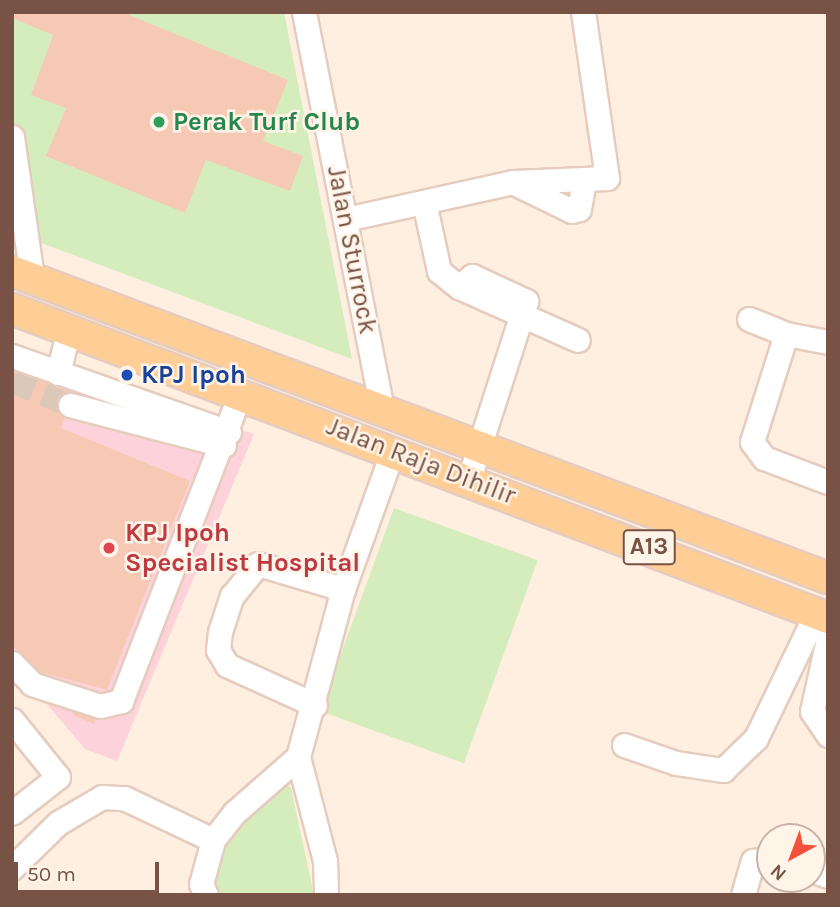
<!DOCTYPE html>
<style>
body{margin:0}
#map{position:relative;width:840px;height:907px;overflow:hidden;background:#feefe0;font-family:Karla,sans-serif}
div>[style]{position:absolute}
.medical>*{inset:0;background:#fdd2db}
.green>*{inset:0;background:#d5edbd;transform-origin:0 0}
.building>*{inset:0;background:#f6c9b5}
.minor-tunnel>*{height:23px;margin-top:-11.5px;transform-origin:0;background:repeating-linear-gradient(90deg,#dcc8b9 0 23px,transparent 0 34px)}
.roads{filter:drop-shadow(2px 0 #e5ccbe) drop-shadow(-2px 0 #e5ccbe) drop-shadow(0 2px #e5ccbe) drop-shadow(0 -2px #e5ccbe)}
.minor>*{height:23px;margin:-11.5px;padding:0 11.5px;transform-origin:11.5px;border-radius:11.5px;background:#fff}
.major>*{height:30px;margin:-15px;padding:0 15px;transform-origin:15px;border-radius:15px;background:#ffce96}
.dots>*{width:19px;height:19px;translate:-50% -50%;box-sizing:border-box;border:4px solid #fff4e8;border-radius:50%}
span{translate:-50% -50%;white-space:nowrap;text-align:center;line-height:1.15;-webkit-text-stroke:5px #fff4e8;paint-order:stroke}
.shield-label span{padding:2px 5px;background:#fff4e8;border:2px solid;border-radius:5px;-webkit-text-stroke-width:0}
.shield-label{font-size:24px;color:#775245;font-weight:700}
.leisure-label{font-size:26px;color:#27864d;font-weight:700}
.left{translate:0 -50%;text-align:left}
.street-label{font-size:26px;color:#775245}
.transit-label{font-size:26px;color:#164399;font-weight:700}
.health-label{font-size:26px;color:#be3a42;font-weight:700}
.frame{position:absolute;inset:0;border:14px solid #775245;pointer-events:none}
.north{position:absolute;left:756px;top:823px;width:70px;height:70px;box-sizing:border-box;background:#fff4e8;border:2px solid #c9b3a7;border-radius:50%;rotate:221deg;font-size:19px;font-weight:700;line-height:28px;text-align:center;color:#775245}
.north::after{content:'';display:block;margin:auto;width:24px;height:32px;background:#f35139;clip-path:polygon(50% 0,100% 100%,50% 72%,0 100%)}
.scale{position:absolute;left:14px;top:862px;width:145px;height:32px;box-sizing:border-box;border:4px solid #775245;border-top:0;padding-left:9px;font-size:21px;line-height:24px;white-space:nowrap;color:#775245;-webkit-text-stroke:5px #fff4e8;paint-order:stroke}
</style>
<div id="map">
<div class="medical">
<div style="clip-path:polygon(12px 354px,254px 434px,117px 761px,85px 749px,12px 663px)"></div>
</div>
<div class="green">
<div style="clip-path:polygon(12px 12px,284px 12px,352px 359px,12px 232px)"></div>
<div style="left:394px;top:508px;width:153px;height:216px;rotate:20deg"></div>
<div style="clip-path:polygon(283px 781px,291px 788px,314px 895px,221px 895px,214px 883px,222px 840px)"></div>
</div>
<div class="building">
<div style="clip-path:polygon(12px 12px,122px 12px,288px 80px,263px 141px,303px 156px,290px 191px,206px 160px,185px 213px,46px 156px,66px 108px,31px 95px,53px 35px,12px 18px)"></div>
<div style="clip-path:polygon(12px 371px,71px 391px,57px 401px,65px 418px,61px 428px,190px 481px,107px 690px,40px 672px,12px 645px)"></div>
<div style="clip-path:polygon(71px 711px,96px 719px,94px 724px,75px 716px)"></div>
</div>
<div class="minor-tunnel">
<div style="left:12px;top:381px;width:63px;rotate:22.5deg"></div>
</div>
<div class="roads">
<div class="minor">
<div style="left:304px;top:12px;width:401px;rotate:78.9deg"></div>
<div style="left:12px;top:137px;width:142px;rotate:81.9deg"></div>
<div style="left:514px;top:183px;width:64px;rotate:25.8deg"></div>
<div style="left:572px;top:211px;width:7px;rotate:-16deg"></div>
<div style="left:579px;top:209px;width:28px;rotate:-80deg"></div>
<div style="left:424px;top:202px;width:71px;rotate:77.7deg"></div>
<div style="left:439px;top:271px;width:26px;rotate:39deg"></div>
<div style="left:459px;top:287px;width:130px;rotate:24deg"></div>
<div style="left:346px;top:219px;width:171px;rotate:-12.5deg"></div>
<div style="left:513px;top:182px;width:94px;rotate:-2.4deg"></div>
<div style="left:607px;top:178px;width:168px;rotate:-98.2deg"></div>
<div style="left:459px;top:287px;width:17px;rotate:-40deg"></div>
<div style="left:472px;top:276px;width:60px;rotate:24.8deg"></div>
<div style="left:526px;top:301px;width:187px;rotate:107.8deg"></div>
<div style="left:749px;top:319px;width:40px;rotate:22deg"></div>
<div style="left:828px;top:342px;width:43px;rotate:-169.2deg"></div>
<div style="left:786px;top:334px;width:113px;rotate:107.5deg"></div>
<div style="left:752px;top:442px;width:20px;rotate:53deg"></div>
<div style="left:764px;top:458px;width:68px;rotate:20.6deg"></div>
<div style="left:12px;top:356px;width:230px;rotate:19.3deg"></div>
<div style="left:58px;top:373px;width:45px;rotate:-76deg"></div>
<div style="left:70px;top:405px;width:159px;rotate:14.6deg"></div>
<div style="left:828px;top:639px;width:74px;rotate:102.5deg"></div>
<div style="left:812px;top:711px;width:29px;rotate:56deg"></div>
<div style="left:12px;top:663px;width:29px;rotate:46deg"></div>
<div style="left:32px;top:684px;width:71px;rotate:17.9deg"></div>
<div style="left:100px;top:706px;width:22px;rotate:-13deg"></div>
<div style="left:121px;top:701px;width:329px;rotate:-68.8deg"></div>
<div style="left:315px;top:705px;width:97px;rotate:-155.6deg"></div>
<div style="left:227px;top:665px;width:17px;rotate:-121deg"></div>
<div style="left:218px;top:650px;width:18px;rotate:-84deg"></div>
<div style="left:220px;top:632px;width:38px;rotate:-72deg"></div>
<div style="left:232px;top:596px;width:41px;rotate:-50.9deg"></div>
<div style="left:258px;top:564px;width:89px;rotate:16.4deg"></div>
<div style="left:12px;top:720px;width:73px;rotate:51.1deg"></div>
<div style="left:58px;top:777px;width:58px;rotate:142deg"></div>
<div style="left:624px;top:745px;width:55px;rotate:19.1deg"></div>
<div style="left:676px;top:763px;width:48px;rotate:8.5deg"></div>
<div style="left:723px;top:770px;width:46px;rotate:-44.1deg"></div>
<div style="left:756px;top:738px;width:140px;rotate:-64.2deg"></div>
<div style="left:298px;top:757px;width:107px;rotate:75.4deg"></div>
<div style="left:325px;top:861px;width:34px;rotate:88deg"></div>
<div style="left:12px;top:868px;width:64px;rotate:-44.4deg"></div>
<div style="left:58px;top:823px;width:51px;rotate:-30.6deg"></div>
<div style="left:102px;top:797px;width:22px;rotate:3deg"></div>
<div style="left:124px;top:798px;width:98px;rotate:25.3deg"></div>
<div style="left:812px;top:870px;width:17px;rotate:21deg"></div>
<div style="left:206px;top:895px;width:12px;rotate:-114deg"></div>
<div style="left:201px;top:884px;width:46px;rotate:-74.7deg"></div>
<div style="left:213px;top:840px;width:34px;rotate:-52deg"></div>
<div style="left:234px;top:813px;width:85px;rotate:-41.2deg"></div>
<div style="left:298px;top:757px;width:174px;rotate:-75deg"></div>
<div style="left:343px;top:589px;width:148px;rotate:-70.2deg"></div>
<div style="left:743px;top:895px;width:35px;rotate:-74deg"></div>
<div style="left:753px;top:861px;width:17px;rotate:-7deg"></div>
</div>
<div class="major">
<div style="left:12px;top:271px;width:872px;rotate:20.62deg"></div>
<div style="left:12px;top:309px;width:873px;rotate:20.74deg"></div>
</div>
</div>
<div class="dots">
<div style="left:159px;top:122px;background:#2e9e5b"></div>
<div style="left:127px;top:375px;background:#1a4fb4"></div>
<div style="left:109px;top:548px;background:#e0444e"></div>
</div>
<div class="shield-label">
<span style="left:649px;top:547px">A13</span>
</div>
<div class="leisure-label">
<span class="left" style="left:173px;top:122px">Perak Turf Club</span>
</div>
<div class="street-label">
<span style="left:352px;top:250px;rotate:79deg">Jalan Sturrock</span>
<span style="left:421px;top:461px;rotate:21deg">Jalan Raja Dihilir</span>
</div>
<div class="transit-label">
<span class="left" style="left:141px;top:375px">KPJ Ipoh</span>
</div>
<div class="health-label">
<span class="left" style="left:125px;top:548px">KPJ Ipoh<br>Specialist Hospital</span>
</div>
<div class="frame"></div>
<div class="north">N</div>
<div class="scale">50 m</div>
</div>
